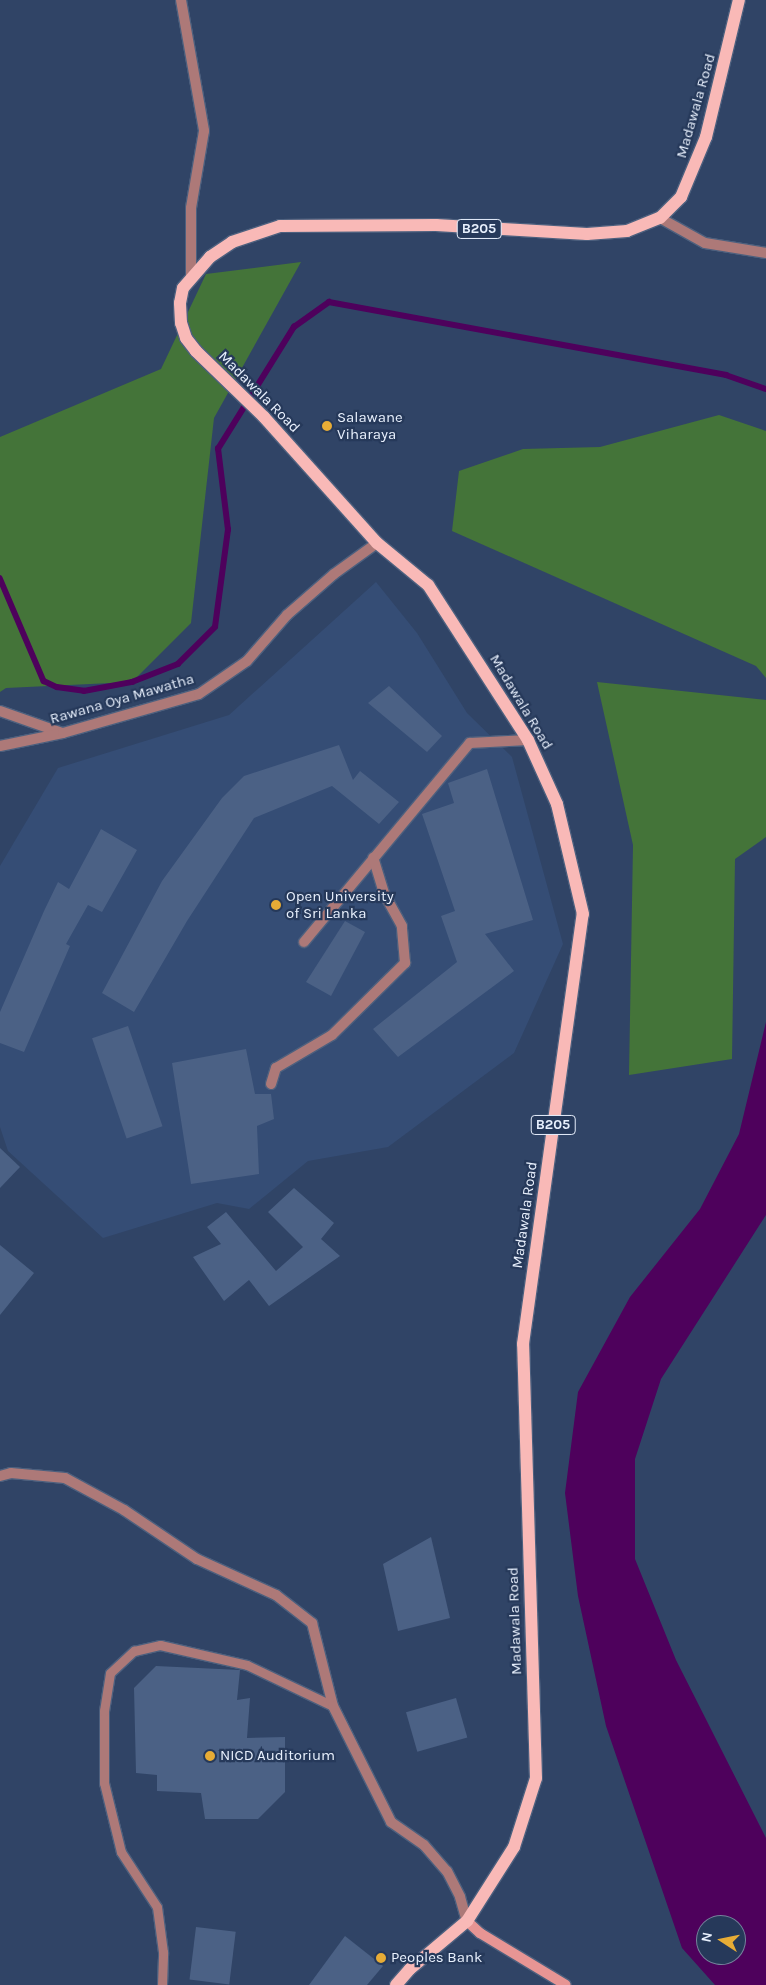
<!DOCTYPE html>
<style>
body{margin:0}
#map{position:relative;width:766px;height:1985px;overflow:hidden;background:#304466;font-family:Karla,sans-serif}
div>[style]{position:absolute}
.built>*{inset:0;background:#354d75}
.green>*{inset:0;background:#447439}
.water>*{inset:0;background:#4e015c}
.stream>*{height:5.5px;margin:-2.75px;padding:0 2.75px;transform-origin:2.75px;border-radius:2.75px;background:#4e015c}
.building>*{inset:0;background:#4b6185;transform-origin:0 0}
.roads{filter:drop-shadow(1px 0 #4d607e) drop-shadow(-1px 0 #4d607e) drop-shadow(0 1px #4d607e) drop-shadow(0 -1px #4d607e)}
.lane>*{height:9px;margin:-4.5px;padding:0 4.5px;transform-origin:4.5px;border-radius:4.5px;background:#ad7978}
.street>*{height:10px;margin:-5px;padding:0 5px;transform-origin:5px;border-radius:5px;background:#ad7978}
.secondary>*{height:10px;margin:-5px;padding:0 5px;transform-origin:5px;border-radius:5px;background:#e79594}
.primary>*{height:12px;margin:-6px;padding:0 6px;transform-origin:6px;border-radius:6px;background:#f9b9b7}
.dots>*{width:14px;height:14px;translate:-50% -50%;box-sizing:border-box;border:2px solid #26395a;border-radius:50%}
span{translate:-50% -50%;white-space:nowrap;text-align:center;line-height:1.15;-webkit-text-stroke:4.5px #26395a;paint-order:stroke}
.shield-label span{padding:1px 4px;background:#26395a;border:1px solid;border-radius:4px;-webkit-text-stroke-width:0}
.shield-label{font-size:14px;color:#e8f0fd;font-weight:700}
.street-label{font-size:15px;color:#e8f0fd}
.poi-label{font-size:15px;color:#e8f0fd}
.left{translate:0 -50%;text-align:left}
.north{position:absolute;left:696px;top:1915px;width:50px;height:50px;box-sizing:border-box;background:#26395a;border:1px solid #74829b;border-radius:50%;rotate:281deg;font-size:14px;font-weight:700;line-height:20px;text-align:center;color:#e8f0fd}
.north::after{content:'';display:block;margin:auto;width:18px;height:22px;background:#e7ac36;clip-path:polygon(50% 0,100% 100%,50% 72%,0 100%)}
</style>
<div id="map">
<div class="built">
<div style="clip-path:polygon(376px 582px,417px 633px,467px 713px,512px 757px,563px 944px,514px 1053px,388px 1147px,308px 1161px,249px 1209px,217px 1203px,103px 1238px,8px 1151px,0 1127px,0 866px,58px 768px,229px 715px)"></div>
</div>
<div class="green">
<div style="clip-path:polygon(301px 262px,214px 418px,191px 623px,132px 682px,6px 688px,0 692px,0 437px,161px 369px,206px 274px)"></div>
<div style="clip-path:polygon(719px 415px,766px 431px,766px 678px,756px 666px,452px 531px,459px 471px,523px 449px,600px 447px)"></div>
<div style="clip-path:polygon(597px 682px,766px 700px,766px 837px,735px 859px,732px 1059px,629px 1075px,633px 845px)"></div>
</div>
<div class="water">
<div style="clip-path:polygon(evenodd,766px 1022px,766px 1215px,661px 1379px,635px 1459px,635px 1559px,676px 1660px,766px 1838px,766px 1985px,715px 1985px,682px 1948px,606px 1726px,578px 1596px,565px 1493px,578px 1392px,630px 1297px,700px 1209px,739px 1134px,766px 1022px,706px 1925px,736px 1925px,736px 1955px,706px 1955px,706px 1925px)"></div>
</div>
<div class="stream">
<div style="left:0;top:578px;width:112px;rotate:66.9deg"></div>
<div style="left:44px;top:681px;width:14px;rotate:25deg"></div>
<div style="left:57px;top:687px;width:27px;rotate:8deg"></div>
<div style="left:84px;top:691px;width:49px;rotate:-10.6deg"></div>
<div style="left:132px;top:682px;width:49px;rotate:-21.4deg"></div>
<div style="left:178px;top:664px;width:52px;rotate:-45deg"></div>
<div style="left:215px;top:627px;width:98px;rotate:-82.4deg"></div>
<div style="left:228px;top:530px;width:82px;rotate:-97deg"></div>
<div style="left:218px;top:449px;width:144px;rotate:-58.1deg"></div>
<div style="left:294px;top:327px;width:43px;rotate:-35.5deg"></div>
<div style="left:329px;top:302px;width:404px;rotate:10.4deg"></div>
<div style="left:726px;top:375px;width:42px;rotate:19.3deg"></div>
</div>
<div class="building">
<div style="clip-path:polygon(389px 686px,442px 736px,427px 752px,368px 703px)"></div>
<div style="clip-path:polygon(339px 745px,353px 780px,360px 771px,399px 802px,379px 824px,332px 786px,254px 818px,187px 921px,134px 1012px,102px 993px,162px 881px,222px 798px,244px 776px)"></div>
<div style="clip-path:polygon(487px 769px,533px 920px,485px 934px,514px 971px,398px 1057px,373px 1029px,457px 962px,441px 916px,455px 911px,422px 814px,454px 803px,448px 783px)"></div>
<div style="clip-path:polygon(101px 829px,137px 850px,102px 912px,88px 905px,66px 944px,70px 946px,24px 1052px,0 1043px,0 1012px,44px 911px,58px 882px,69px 889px)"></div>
<div style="clip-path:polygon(345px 921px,365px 932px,331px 996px,306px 982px)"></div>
<div style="left:128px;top:1026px;width:106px;height:38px;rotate:71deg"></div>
<div style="clip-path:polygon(246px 1049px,255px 1094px,271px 1094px,274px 1119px,257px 1126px,259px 1174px,191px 1184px,172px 1063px)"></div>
<div style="clip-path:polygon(0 1148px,20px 1167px,0 1188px)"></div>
<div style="clip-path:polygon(294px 1188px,334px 1223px,321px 1239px,340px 1256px,269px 1306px,249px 1280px,224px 1301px,193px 1257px,221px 1244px,207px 1227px,226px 1212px,276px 1271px,303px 1247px,268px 1212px)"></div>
<div style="clip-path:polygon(0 1245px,34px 1273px,0 1315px)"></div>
<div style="clip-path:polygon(431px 1537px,450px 1618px,398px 1631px,383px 1564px)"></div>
<div style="clip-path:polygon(156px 1666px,240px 1670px,237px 1700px,250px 1698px,247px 1738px,285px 1737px,285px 1792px,258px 1819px,205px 1819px,201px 1793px,157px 1791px,157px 1775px,136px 1773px,134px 1688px)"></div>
<div style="left:456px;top:1698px;width:41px;height:52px;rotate:74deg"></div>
<div style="left:196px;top:1927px;width:40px;height:53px;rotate:7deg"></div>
<div style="clip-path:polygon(345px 1936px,383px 1966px,367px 1985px,309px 1985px)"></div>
</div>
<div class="roads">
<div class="lane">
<div style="left:162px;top:1985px;width:33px;rotate:-88deg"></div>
<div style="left:163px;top:1952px;width:45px;rotate:-97.6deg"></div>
<div style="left:157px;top:1907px;width:66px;rotate:-123.2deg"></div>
<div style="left:121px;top:1852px;width:71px;rotate:-103.8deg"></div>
<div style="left:104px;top:1783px;width:72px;rotate:-90deg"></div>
<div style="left:104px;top:1711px;width:38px;rotate:-81deg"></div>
<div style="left:110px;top:1673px;width:33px;rotate:-43deg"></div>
<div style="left:134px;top:1651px;width:27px;rotate:-13deg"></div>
<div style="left:160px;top:1645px;width:89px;rotate:12.9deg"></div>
<div style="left:247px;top:1665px;width:95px;rotate:25.5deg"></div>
</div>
<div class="street">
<div style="left:181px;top:0;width:133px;rotate:80deg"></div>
<div style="left:204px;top:131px;width:78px;rotate:99.6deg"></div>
<div style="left:191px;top:208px;width:69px;rotate:90deg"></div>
<div style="left:660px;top:218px;width:51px;rotate:29.1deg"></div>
<div style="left:705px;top:243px;width:62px;rotate:9.3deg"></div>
<div style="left:0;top:711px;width:66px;rotate:19.5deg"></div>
<div style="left:0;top:746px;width:64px;rotate:-11.7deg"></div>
<div style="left:63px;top:733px;width:141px;rotate:-16deg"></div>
<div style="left:199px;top:694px;width:58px;rotate:-34.5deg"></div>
<div style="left:247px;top:661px;width:61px;rotate:-49deg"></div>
<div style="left:287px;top:615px;width:62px;rotate:-41.1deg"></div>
<div style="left:334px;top:574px;width:53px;rotate:-35.8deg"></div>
<div style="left:304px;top:942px;width:259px;rotate:-50.2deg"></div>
<div style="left:470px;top:743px;width:58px;rotate:-3deg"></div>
<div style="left:271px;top:1084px;width:17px;rotate:-73deg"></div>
<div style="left:276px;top:1068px;width:65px;rotate:-30.5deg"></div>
<div style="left:332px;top:1035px;width:103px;rotate:-44.6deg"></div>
<div style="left:405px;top:963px;width:37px;rotate:-95deg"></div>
<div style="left:402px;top:926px;width:38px;rotate:-119deg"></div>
<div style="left:384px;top:893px;width:37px;rotate:-107deg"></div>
<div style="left:0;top:1476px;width:11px;rotate:-15deg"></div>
<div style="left:11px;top:1473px;width:54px;rotate:5.3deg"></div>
<div style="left:65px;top:1478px;width:67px;rotate:28.5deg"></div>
<div style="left:124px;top:1510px;width:88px;rotate:33.9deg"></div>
<div style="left:197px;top:1559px;width:87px;rotate:24.5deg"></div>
<div style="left:276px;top:1595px;width:46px;rotate:37.9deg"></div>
<div style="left:312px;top:1623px;width:86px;rotate:75.8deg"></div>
<div style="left:333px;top:1706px;width:130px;rotate:63.4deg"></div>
<div style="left:391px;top:1822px;width:40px;rotate:34.9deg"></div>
<div style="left:424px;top:1845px;width:35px;rotate:49deg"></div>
<div style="left:447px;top:1871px;width:29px;rotate:63deg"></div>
<div style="left:460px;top:1897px;width:25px;rotate:74deg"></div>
</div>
<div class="secondary">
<div style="left:467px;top:1921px;width:18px;rotate:43deg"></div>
<div style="left:480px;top:1933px;width:100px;rotate:31.2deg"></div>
</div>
<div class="primary">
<div style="left:396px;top:1985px;width:21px;rotate:-49deg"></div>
<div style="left:410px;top:1969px;width:75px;rotate:-40.1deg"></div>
<div style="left:467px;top:1921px;width:88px;rotate:-57.6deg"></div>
<div style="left:514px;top:1847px;width:72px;rotate:-72.3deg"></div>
<div style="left:536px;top:1778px;width:434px;rotate:-91.7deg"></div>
<div style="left:523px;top:1344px;width:434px;rotate:-82.1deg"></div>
<div style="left:583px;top:914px;width:113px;rotate:-103.3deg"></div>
<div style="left:557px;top:804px;width:70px;rotate:-114.4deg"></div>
<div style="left:528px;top:740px;width:184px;rotate:-122.8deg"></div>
<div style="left:428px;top:585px;width:66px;rotate:-140.5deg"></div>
<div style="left:377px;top:543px;width:169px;rotate:-131.9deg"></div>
<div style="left:264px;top:417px;width:95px;rotate:-135.9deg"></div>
<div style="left:196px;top:351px;width:16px;rotate:-128deg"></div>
<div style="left:186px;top:338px;width:16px;rotate:-108deg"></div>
<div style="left:181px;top:323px;width:20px;rotate:-93deg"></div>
<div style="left:180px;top:303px;width:15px;rotate:-79deg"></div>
<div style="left:183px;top:288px;width:41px;rotate:-48.9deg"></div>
<div style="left:210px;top:257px;width:27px;rotate:-34deg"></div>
<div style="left:232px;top:242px;width:51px;rotate:-18.4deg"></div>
<div style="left:280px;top:226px;width:156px;rotate:-0.4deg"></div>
<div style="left:436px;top:225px;width:151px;rotate:3.4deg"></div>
<div style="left:587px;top:234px;width:40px;rotate:-4.3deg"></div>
<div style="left:627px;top:231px;width:35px;rotate:-22deg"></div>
<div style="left:660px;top:218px;width:30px;rotate:-45deg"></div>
<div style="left:681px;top:197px;width:65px;rotate:-67.4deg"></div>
<div style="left:706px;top:137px;width:141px;rotate:-76.5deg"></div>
</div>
</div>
<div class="dots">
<div style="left:327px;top:426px;background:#e7ac36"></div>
<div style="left:276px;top:905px;background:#e7ac36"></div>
<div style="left:210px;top:1756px;background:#e7ac36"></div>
<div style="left:381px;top:1958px;background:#e7ac36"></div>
</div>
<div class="shield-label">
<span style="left:479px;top:229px">B205</span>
<span style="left:553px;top:1125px">B205</span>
</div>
<div class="street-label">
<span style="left:696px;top:106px;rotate:-74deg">Madawala Road</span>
<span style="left:259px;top:392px;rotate:45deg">Madawala Road</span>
<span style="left:122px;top:699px;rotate:-16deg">Rawana Oya Mawatha</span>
<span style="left:521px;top:702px;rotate:59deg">Madawala Road</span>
<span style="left:525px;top:1215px;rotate:-82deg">Madawala Road</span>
<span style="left:515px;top:1621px;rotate:-92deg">Madawala Road</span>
</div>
<div class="poi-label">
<span class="left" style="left:337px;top:426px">Salawane<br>Viharaya</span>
<span class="left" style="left:286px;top:905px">Open University<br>of Sri Lanka</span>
<span class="left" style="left:220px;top:1756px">NICD Auditorium</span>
<span class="left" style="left:391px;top:1958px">Peoples Bank</span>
</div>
<div class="north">N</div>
</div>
